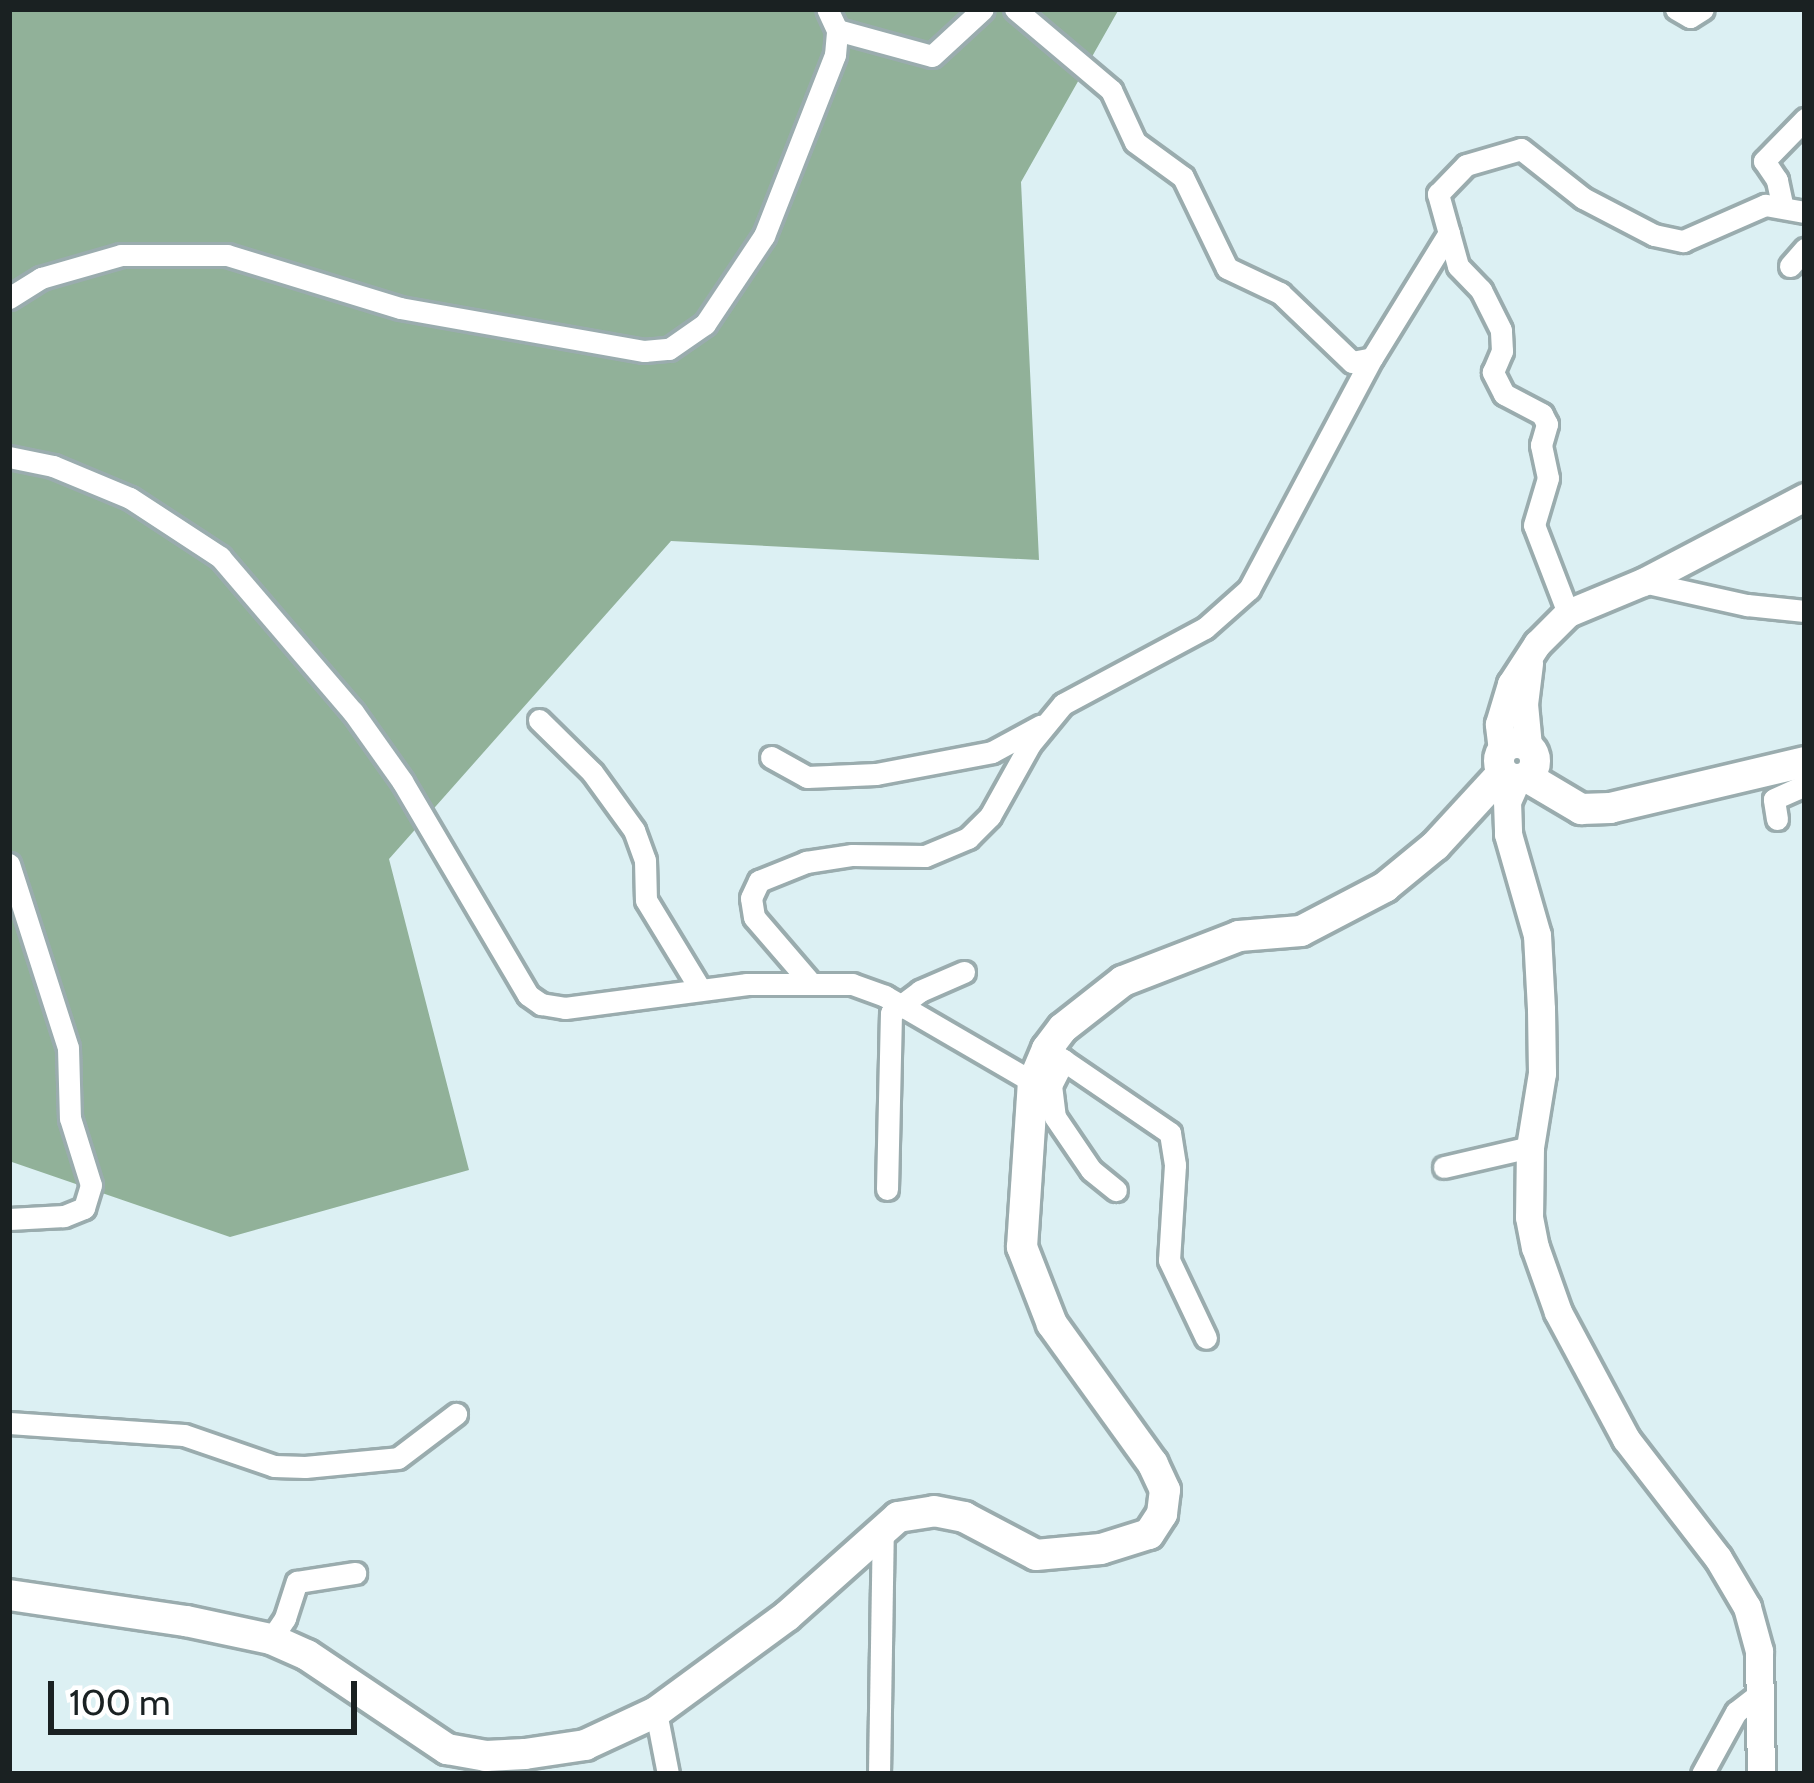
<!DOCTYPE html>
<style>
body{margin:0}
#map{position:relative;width:1814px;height:1783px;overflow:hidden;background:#dcf0f3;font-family:Cabin,sans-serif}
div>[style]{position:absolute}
.forest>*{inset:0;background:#91b199}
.roads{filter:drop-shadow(3px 0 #9aacae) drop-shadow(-3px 0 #9aacae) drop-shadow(0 3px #9aacae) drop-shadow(0 -3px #9aacae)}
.minor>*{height:21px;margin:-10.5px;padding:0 10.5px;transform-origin:10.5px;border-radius:10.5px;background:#fff}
.tertiary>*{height:27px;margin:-13.5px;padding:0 13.5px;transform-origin:13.5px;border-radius:13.5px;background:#fff}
.secondary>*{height:30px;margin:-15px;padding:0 15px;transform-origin:15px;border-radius:15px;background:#fff}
.secondary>.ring{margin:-15px;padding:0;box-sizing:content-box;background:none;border:30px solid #fff;border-radius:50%}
span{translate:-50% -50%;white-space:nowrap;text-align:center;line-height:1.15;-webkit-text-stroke:9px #fff;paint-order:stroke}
.frame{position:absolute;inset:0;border:12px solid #1a2122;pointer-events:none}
.scale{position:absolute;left:48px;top:1681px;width:309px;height:54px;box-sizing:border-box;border:6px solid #1a2122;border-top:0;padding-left:15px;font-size:36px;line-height:42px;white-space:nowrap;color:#1a2122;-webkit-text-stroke:9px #fff;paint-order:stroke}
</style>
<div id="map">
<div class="forest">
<div style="clip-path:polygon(9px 9px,1119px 9px,1021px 182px,1039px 560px,671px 541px,389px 859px,469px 1170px,230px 1237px,9px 1161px)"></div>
</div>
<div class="roads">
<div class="minor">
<div style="left:1015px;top:9px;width:126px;rotate:40.2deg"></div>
<div style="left:1111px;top:90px;width:57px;rotate:65.2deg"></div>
<div style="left:1135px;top:142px;width:59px;rotate:36.1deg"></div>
<div style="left:1183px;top:177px;width:101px;rotate:64.2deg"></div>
<div style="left:1227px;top:268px;width:59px;rotate:25.3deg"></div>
<div style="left:1280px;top:293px;width:100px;rotate:43.8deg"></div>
<div style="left:1352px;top:362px;width:20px;rotate:-11deg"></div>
<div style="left:1372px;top:358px;width:147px;rotate:-58.4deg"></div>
<div style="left:1676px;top:9px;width:16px;rotate:30deg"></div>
<div style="left:1690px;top:17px;width:15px;rotate:-32deg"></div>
<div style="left:837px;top:30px;width:98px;rotate:15.3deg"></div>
<div style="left:932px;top:56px;width:69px;rotate:-42.7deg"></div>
<div style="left:1782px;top:204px;width:25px;rotate:-102deg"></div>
<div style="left:1777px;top:180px;width:23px;rotate:-124deg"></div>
<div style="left:1764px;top:161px;width:59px;rotate:-45.7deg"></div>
<div style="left:1790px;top:266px;width:23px;rotate:-49deg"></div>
<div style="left:9px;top:298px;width:38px;rotate:-32deg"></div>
<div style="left:41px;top:278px;width:83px;rotate:-16deg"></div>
<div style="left:121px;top:255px;width:106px"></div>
<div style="left:227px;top:255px;width:181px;rotate:17deg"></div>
<div style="left:400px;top:308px;width:248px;rotate:10deg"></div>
<div style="left:644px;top:351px;width:25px;rotate:-5deg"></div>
<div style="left:669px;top:349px;width:44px;rotate:-34.8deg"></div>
<div style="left:705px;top:324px;width:106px;rotate:-56.2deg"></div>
<div style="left:764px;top:236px;width:194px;rotate:-68.6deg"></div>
<div style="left:835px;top:55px;width:25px;rotate:-85deg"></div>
<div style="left:837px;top:30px;width:23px;rotate:-115deg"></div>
<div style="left:9px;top:457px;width:45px;rotate:11.6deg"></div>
<div style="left:53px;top:466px;width:83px;rotate:22.6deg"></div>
<div style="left:130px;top:498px;width:108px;rotate:33.2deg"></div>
<div style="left:220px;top:557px;width:204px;rotate:49.4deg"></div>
<div style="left:353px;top:712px;width:85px;rotate:54.6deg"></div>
<div style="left:402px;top:781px;width:248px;rotate:59.5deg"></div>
<div style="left:528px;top:995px;width:16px;rotate:35deg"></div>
<div style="left:541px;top:1004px;width:24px;rotate:9deg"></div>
<div style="left:565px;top:1008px;width:184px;rotate:-7.5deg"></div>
<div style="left:747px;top:984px;width:105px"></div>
<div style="left:852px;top:984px;width:35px;rotate:20deg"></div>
<div style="left:885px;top:996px;width:171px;rotate:30.2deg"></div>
<div style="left:1643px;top:582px;width:107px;rotate:12.5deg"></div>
<div style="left:1747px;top:605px;width:58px;rotate:5.9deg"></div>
<div style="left:1568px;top:613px;width:94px;rotate:-111.1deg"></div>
<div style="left:1534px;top:525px;width:49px;rotate:-73.4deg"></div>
<div style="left:1548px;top:478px;width:34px;rotate:-102deg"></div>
<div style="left:1541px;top:445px;width:22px;rotate:-74deg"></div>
<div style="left:1547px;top:424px;width:11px;rotate:-117deg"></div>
<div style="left:1542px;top:414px;width:43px;rotate:-152.2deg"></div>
<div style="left:1504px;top:394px;width:25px;rotate:-117deg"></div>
<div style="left:1493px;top:372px;width:23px;rotate:-67deg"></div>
<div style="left:1502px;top:351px;width:21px;rotate:-93deg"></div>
<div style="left:1501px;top:330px;width:45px;rotate:-116.6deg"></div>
<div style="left:1481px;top:290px;width:33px;rotate:-134deg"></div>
<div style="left:1458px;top:266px;width:75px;rotate:-105.5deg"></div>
<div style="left:1438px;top:194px;width:40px;rotate:-46deg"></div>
<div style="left:1466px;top:165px;width:57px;rotate:-16.2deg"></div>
<div style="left:1521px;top:149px;width:79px;rotate:38.3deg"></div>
<div style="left:1583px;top:198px;width:80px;rotate:27.5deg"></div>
<div style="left:1654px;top:235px;width:30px;rotate:12deg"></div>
<div style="left:1683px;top:241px;width:90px;rotate:-23.7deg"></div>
<div style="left:1765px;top:205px;width:41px;rotate:9.9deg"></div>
<div style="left:539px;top:720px;width:74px;rotate:44.5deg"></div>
<div style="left:592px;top:772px;width:72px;rotate:54.1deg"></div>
<div style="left:634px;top:830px;width:32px;rotate:70deg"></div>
<div style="left:645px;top:860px;width:40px;rotate:88.6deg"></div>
<div style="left:646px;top:900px;width:102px;rotate:58.7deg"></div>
<div style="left:771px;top:757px;width:41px;rotate:29.1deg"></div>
<div style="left:807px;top:777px;width:69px;rotate:-2.5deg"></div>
<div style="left:876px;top:774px;width:118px;rotate:-10.7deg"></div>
<div style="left:992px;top:752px;width:55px;rotate:-28.4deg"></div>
<div style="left:1777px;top:819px;width:20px;rotate:-99deg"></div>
<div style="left:1774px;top:799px;width:34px;rotate:-24deg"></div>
<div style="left:9px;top:864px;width:193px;rotate:72.2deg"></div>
<div style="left:68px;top:1048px;width:70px;rotate:88.4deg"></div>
<div style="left:70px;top:1118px;width:70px;rotate:72.6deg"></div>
<div style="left:91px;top:1185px;width:24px;rotate:107deg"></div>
<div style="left:84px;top:1208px;width:22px;rotate:158deg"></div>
<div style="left:64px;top:1216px;width:55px;rotate:176.9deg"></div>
<div style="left:809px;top:981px;width:84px;rotate:-130.7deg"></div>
<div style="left:754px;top:917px;width:19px;rotate:-99deg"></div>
<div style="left:751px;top:898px;width:19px;rotate:-65deg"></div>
<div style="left:759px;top:881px;width:51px;rotate:-22deg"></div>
<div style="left:806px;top:862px;width:47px;rotate:-8.7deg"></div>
<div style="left:852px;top:855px;width:73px;rotate:0.8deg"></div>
<div style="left:925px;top:856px;width:47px;rotate:-22.7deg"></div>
<div style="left:968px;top:838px;width:31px;rotate:-45deg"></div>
<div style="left:990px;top:816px;width:82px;rotate:-60.9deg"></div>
<div style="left:1030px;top:744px;width:52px;rotate:-50.5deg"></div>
<div style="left:1063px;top:704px;width:161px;rotate:-28.2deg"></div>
<div style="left:1205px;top:628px;width:59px;rotate:-41.6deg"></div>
<div style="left:1249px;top:589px;width:262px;rotate:-62deg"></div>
<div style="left:1047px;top:1049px;width:149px;rotate:34.3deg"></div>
<div style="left:1170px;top:1133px;width:32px;rotate:81deg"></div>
<div style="left:1175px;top:1165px;width:95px;rotate:93.6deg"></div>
<div style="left:1169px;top:1260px;width:86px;rotate:64.6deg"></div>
<div style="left:1064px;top:1060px;width:28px;rotate:117deg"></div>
<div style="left:1051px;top:1085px;width:32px;rotate:83deg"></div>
<div style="left:1055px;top:1117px;width:64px;rotate:55.8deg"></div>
<div style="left:1091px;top:1170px;width:32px;rotate:39deg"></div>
<div style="left:1444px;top:1167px;width:88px;rotate:-13.1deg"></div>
<div style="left:887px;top:1189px;width:176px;rotate:-88.7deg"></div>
<div style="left:891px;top:1013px;width:36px;rotate:-37deg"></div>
<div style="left:920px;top:991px;width:48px;rotate:-23.4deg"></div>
<div style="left:9px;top:1423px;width:175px;rotate:3.9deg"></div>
<div style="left:184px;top:1435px;width:95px;rotate:19deg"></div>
<div style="left:274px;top:1466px;width:31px;rotate:2deg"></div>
<div style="left:305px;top:1467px;width:93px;rotate:-5.5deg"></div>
<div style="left:398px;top:1458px;width:73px;rotate:-37.2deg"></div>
<div style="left:271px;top:1639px;width:25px;rotate:-56deg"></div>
<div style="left:285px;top:1618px;width:38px;rotate:-72deg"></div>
<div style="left:297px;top:1582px;width:59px;rotate:-8.8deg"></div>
<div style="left:656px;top:1712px;width:63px;rotate:79deg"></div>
<div style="left:879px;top:1774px;width:245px;rotate:-89.1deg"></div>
<div style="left:1702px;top:1774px;width:71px;rotate:-61.3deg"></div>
<div style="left:1736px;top:1712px;width:33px;rotate:-38deg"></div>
</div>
<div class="tertiary">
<div style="left:1528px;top:746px;width:42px;rotate:-95.4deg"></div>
<div style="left:1524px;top:704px;width:41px;rotate:-83deg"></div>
<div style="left:1502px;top:750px;width:26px;rotate:-97deg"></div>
<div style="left:1499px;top:724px;width:42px;rotate:-73.3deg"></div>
<div style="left:1511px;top:684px;width:48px;rotate:-57deg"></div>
<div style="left:1537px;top:644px;width:44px;rotate:-45deg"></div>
<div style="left:1568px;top:613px;width:81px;rotate:-22.5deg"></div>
<div style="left:1643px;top:582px;width:183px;rotate:-27.7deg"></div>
<div style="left:1517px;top:779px;width:24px;rotate:114deg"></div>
<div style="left:1507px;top:801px;width:33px;rotate:88deg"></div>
<div style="left:1508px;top:834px;width:105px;rotate:74deg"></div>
<div style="left:1537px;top:935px;width:74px;rotate:86.9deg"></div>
<div style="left:1541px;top:1009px;width:64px;rotate:89.1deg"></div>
<div style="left:1542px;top:1073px;width:75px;rotate:99.2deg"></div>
<div style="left:1530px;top:1147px;width:70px;rotate:90.8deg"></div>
<div style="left:1529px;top:1217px;width:31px;rotate:79deg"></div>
<div style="left:1535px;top:1247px;width:69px;rotate:70.5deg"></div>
<div style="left:1558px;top:1312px;width:144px;rotate:61.8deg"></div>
<div style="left:1626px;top:1439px;width:150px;rotate:52.3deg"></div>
<div style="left:1718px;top:1558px;width:57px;rotate:59.4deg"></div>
<div style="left:1747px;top:1607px;width:46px;rotate:74.7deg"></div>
<div style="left:1759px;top:1651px;width:123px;rotate:89.1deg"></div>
</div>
<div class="secondary">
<div class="ring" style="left:1499px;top:743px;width:6px;height:6px"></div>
<div style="left:1527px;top:777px;width:63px;rotate:30.7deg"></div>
<div style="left:1581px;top:809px;width:29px;rotate:-2deg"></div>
<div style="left:1610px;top:808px;width:200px;rotate:-13.3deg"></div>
<div style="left:9px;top:1595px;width:179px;rotate:8.4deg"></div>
<div style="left:186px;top:1621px;width:87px;rotate:12deg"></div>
<div style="left:271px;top:1639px;width:39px;rotate:24deg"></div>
<div style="left:307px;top:1655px;width:169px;rotate:33.9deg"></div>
<div style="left:447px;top:1749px;width:40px;rotate:10deg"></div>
<div style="left:486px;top:1756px;width:39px;rotate:-3deg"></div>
<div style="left:525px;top:1754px;width:61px;rotate:-8.5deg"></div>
<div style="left:585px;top:1745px;width:78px;rotate:-24.9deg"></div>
<div style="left:656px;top:1712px;width:162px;rotate:-36.2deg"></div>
<div style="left:787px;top:1616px;width:149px;rotate:-41.7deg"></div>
<div style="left:898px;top:1517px;width:36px;rotate:-9deg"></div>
<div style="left:934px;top:1511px;width:31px;rotate:11deg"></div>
<div style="left:964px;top:1517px;width:81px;rotate:27.8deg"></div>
<div style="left:1036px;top:1555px;width:65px;rotate:-5.3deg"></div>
<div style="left:1101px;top:1549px;width:50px;rotate:-17.4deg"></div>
<div style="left:1149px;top:1534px;width:24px;rotate:-57deg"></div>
<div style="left:1162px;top:1514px;width:24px;rotate:-83deg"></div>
<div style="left:1165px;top:1490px;width:29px;rotate:-115deg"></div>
<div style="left:1153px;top:1464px;width:173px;rotate:-125.8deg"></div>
<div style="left:1052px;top:1324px;width:83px;rotate:-111.3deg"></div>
<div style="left:1022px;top:1247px;width:165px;rotate:-86.2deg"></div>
<div style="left:1033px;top:1082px;width:36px;rotate:-67deg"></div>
<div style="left:1047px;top:1049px;width:26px;rotate:-53deg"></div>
<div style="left:1063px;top:1028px;width:76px;rotate:-38.1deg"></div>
<div style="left:1123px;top:981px;width:124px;rotate:-21.2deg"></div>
<div style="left:1239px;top:936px;width:62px;rotate:-4.6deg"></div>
<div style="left:1301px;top:931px;width:95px;rotate:-27.6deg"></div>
<div style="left:1385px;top:887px;width:65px;rotate:-39.4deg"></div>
<div style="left:1435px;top:846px;width:100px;rotate:-47.4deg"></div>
</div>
</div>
<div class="frame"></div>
<div class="scale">100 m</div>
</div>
